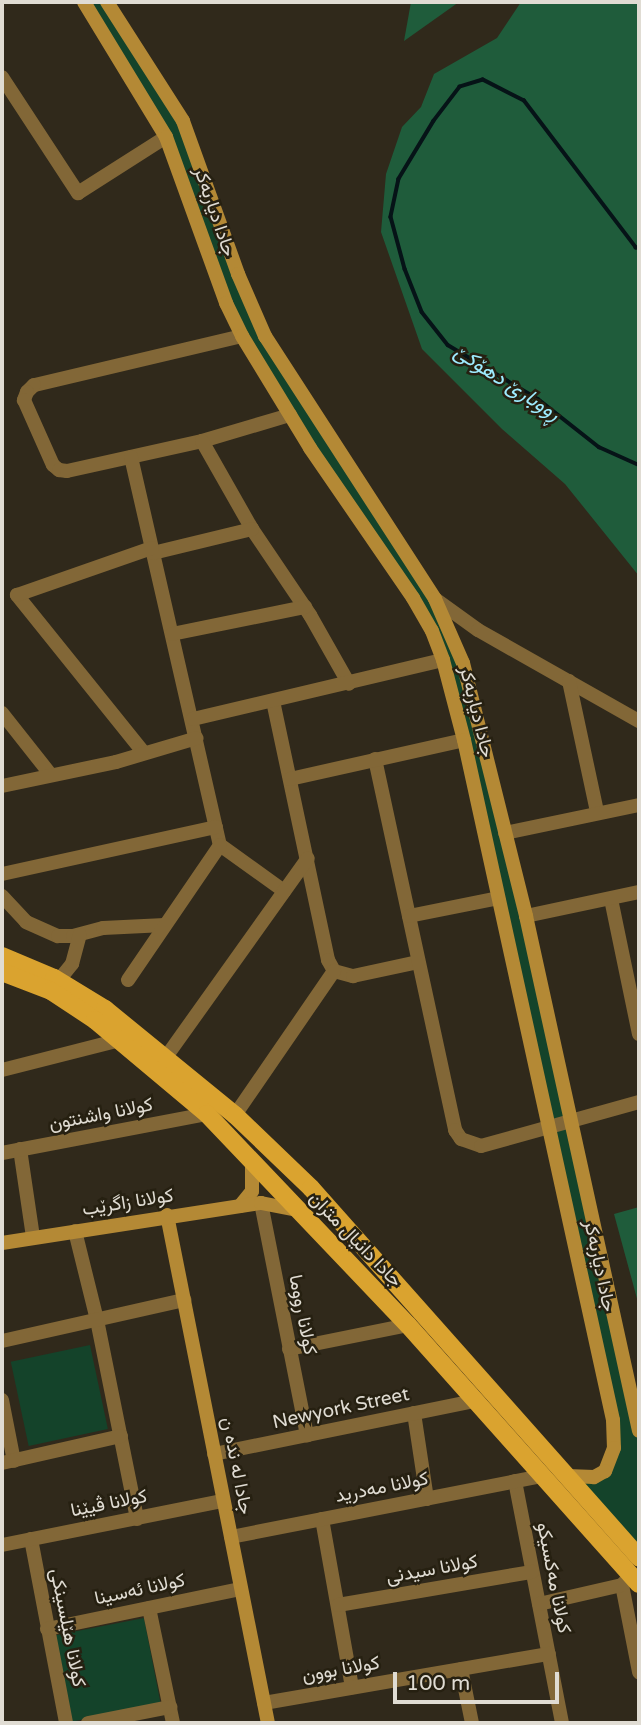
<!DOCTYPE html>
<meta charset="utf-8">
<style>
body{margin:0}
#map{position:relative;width:641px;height:1725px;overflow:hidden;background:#30291b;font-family:"Varela Round",Vazirmatn,sans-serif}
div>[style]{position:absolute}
.green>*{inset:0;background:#14432a;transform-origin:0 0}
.forest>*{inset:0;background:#1f5c3b}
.stream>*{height:3.5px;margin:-1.75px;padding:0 1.75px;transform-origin:1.75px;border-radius:1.75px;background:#061317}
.street>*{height:14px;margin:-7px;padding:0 7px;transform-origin:7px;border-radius:7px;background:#826737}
.secondary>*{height:14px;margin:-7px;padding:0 7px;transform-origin:7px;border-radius:7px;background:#b48935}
.primary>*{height:18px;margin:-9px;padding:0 9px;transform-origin:9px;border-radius:9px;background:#daa32f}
span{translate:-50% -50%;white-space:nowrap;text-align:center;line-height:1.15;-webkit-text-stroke:5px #262011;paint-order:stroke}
.street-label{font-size:19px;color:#e0dcd3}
.water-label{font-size:21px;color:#9eecff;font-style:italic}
.frame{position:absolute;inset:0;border:4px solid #e0dcd3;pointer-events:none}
.scale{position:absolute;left:393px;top:1672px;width:166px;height:32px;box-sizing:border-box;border:4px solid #e0dcd3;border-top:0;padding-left:9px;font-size:21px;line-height:24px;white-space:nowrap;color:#e0dcd3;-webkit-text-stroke:5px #262011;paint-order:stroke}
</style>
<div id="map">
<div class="green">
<div style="clip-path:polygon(84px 2px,108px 2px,183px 121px,265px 336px,435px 599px,463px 663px,639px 1431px,639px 1557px,567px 1476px,605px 1470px,615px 1435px,432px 631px,242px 336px,186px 185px)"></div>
<div style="left:90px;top:1345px;width:86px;height:81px;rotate:78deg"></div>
<div style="left:144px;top:1618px;width:88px;height:90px;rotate:79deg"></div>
</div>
<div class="forest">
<div style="clip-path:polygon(411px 2px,459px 2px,404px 41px)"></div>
<div style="clip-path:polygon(521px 2px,639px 2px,639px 576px,565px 484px,502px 429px,422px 349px,381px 232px,386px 174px,402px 127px,421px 107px,434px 74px,497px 38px)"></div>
<div style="clip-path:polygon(639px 1207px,639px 1306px,614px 1214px)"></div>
</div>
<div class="stream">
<div style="left:639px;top:248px;width:3px;rotate:180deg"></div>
<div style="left:636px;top:248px;width:185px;rotate:-127.3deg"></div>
<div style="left:524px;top:101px;width:46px;rotate:-152.9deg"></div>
<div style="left:483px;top:80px;width:24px;rotate:163deg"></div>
<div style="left:460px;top:87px;width:43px;rotate:127.4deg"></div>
<div style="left:434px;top:121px;width:68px;rotate:121.1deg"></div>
<div style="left:399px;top:179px;width:39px;rotate:102deg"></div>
<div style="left:391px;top:217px;width:54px;rotate:74.9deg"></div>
<div style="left:405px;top:269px;width:46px;rotate:68.4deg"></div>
<div style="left:422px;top:312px;width:42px;rotate:51.8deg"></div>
<div style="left:448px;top:345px;width:105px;rotate:31deg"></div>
<div style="left:538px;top:399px;width:78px;rotate:38.2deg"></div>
<div style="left:599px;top:447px;width:44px;rotate:24.2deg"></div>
</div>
<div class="street">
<div style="left:2px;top:77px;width:139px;rotate:56.8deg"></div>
<div style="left:78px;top:193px;width:104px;rotate:-32.5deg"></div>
<div style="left:242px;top:336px;width:214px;rotate:166.7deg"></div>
<div style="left:34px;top:385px;width:10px;rotate:135deg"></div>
<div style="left:27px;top:392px;width:9px;rotate:111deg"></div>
<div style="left:24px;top:400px;width:71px;rotate:66deg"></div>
<div style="left:53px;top:465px;width:8px;rotate:40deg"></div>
<div style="left:59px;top:470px;width:8px;rotate:7deg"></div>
<div style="left:67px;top:471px;width:138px;rotate:-12.5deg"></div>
<div style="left:202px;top:441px;width:92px;rotate:-16.5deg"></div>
<div style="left:202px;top:441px;width:101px;rotate:60.4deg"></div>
<div style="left:252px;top:529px;width:104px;rotate:56deg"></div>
<div style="left:310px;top:615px;width:79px;rotate:60.5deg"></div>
<div style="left:131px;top:457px;width:398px;rotate:77.1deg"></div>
<div style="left:220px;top:845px;width:79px;rotate:35.7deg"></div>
<div style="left:153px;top:553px;width:102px;rotate:-13.6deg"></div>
<div style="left:435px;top:599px;width:53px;rotate:35.8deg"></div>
<div style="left:478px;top:630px;width:185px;rotate:29.5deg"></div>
<div style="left:172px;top:634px;width:136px;rotate:-11.5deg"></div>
<div style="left:569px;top:681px;width:134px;rotate:77.9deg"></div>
<div style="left:273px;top:701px;width:265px;rotate:78deg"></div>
<div style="left:328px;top:960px;width:13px;rotate:61deg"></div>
<div style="left:334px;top:971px;width:20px;rotate:15deg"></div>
<div style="left:353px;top:976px;width:66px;rotate:-12.2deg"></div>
<div style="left:2px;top:713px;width:79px;rotate:51.7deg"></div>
<div style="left:193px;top:719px;width:257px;rotate:-13.3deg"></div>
<div style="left:144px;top:753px;width:203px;rotate:-128.8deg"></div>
<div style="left:17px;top:595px;width:143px;rotate:-19.2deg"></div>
<div style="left:375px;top:759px;width:380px;rotate:77.8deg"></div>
<div style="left:455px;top:1130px;width:11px;rotate:56deg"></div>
<div style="left:461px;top:1139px;width:21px;rotate:19deg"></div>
<div style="left:481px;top:1146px;width:164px;rotate:-15.6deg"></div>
<div style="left:290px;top:779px;width:178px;rotate:-12.6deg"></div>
<div style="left:2px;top:786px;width:116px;rotate:-11.9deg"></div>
<div style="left:116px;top:762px;width:84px;rotate:-16.5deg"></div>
<div style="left:505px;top:833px;width:137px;rotate:-11.8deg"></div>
<div style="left:2px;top:874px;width:219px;rotate:-12.4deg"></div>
<div style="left:2px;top:896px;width:35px;rotate:47deg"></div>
<div style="left:26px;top:922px;width:35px;rotate:24deg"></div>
<div style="left:58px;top:936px;width:15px"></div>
<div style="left:73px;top:936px;width:31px;rotate:-15deg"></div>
<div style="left:103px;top:928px;width:62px;rotate:-2.8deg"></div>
<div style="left:611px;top:899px;width:138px;rotate:78.3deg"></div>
<div style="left:409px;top:916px;width:91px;rotate:-11.4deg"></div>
<div style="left:526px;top:916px;width:116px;rotate:-12deg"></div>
<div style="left:59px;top:980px;width:21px;rotate:-51deg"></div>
<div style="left:72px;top:964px;width:30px;rotate:-75deg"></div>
<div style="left:128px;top:980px;width:163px;rotate:-55.7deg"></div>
<div style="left:166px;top:1057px;width:244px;rotate:-54.5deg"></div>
<div style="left:2px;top:1070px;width:122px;rotate:-14.3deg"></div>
<div style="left:235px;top:1115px;width:175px;rotate:-55.5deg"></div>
<div style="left:20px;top:1149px;width:89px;rotate:81.6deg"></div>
<div style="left:2px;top:1153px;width:209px;rotate:-10.8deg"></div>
<div style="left:261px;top:1203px;width:237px;rotate:78.8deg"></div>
<div style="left:75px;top:1231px;width:92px;rotate:76.1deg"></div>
<div style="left:97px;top:1320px;width:203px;rotate:78.6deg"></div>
<div style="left:2px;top:1341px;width:187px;rotate:-12.7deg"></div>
<div style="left:289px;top:1349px;width:121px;rotate:-11.4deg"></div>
<div style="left:2px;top:1400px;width:62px;rotate:78.9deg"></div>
<div style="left:414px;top:1413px;width:87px;rotate:81.4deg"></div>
<div style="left:214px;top:1454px;width:266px;rotate:-11.5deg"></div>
<div style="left:2px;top:1463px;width:122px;rotate:-12.8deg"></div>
<div style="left:515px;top:1481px;width:247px;rotate:79deg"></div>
<div style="left:322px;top:1519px;width:171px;rotate:79.9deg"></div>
<div style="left:231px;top:1537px;width:316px;rotate:-11.1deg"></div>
<div style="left:31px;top:1539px;width:187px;rotate:79.2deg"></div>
<div style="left:2px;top:1545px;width:225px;rotate:-11.3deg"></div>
<div style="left:631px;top:1575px;width:13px;rotate:132deg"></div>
<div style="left:622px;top:1585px;width:89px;rotate:78.9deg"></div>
<div style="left:539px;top:1604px;width:85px;rotate:-12.9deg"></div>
<div style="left:338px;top:1605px;width:197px;rotate:-9.7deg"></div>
<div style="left:149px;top:1608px;width:117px;rotate:78.2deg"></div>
<div style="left:47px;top:1629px;width:198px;rotate:-11.7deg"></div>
<div style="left:461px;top:1669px;width:55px;rotate:78.5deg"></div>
<div style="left:264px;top:1703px;width:289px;rotate:-9.8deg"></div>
<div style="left:88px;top:1723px;width:84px;rotate:-11deg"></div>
</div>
<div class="secondary">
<div style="left:84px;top:2px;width:158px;rotate:58.7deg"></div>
<div style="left:166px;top:137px;width:177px;rotate:70.1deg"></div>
<div style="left:226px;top:303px;width:37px;rotate:64deg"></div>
<div style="left:242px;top:336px;width:131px;rotate:58.7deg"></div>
<div style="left:310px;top:448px;width:182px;rotate:55.5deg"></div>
<div style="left:413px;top:598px;width:38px;rotate:60deg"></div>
<div style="left:432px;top:631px;width:31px;rotate:69deg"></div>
<div style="left:443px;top:660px;width:83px;rotate:75.3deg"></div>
<div style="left:464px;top:740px;width:696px;rotate:77.64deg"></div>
<div style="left:613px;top:1420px;width:28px;rotate:88deg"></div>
<div style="left:614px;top:1448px;width:25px;rotate:111deg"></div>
<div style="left:605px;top:1471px;width:13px;rotate:151deg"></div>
<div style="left:594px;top:1477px;width:27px;rotate:-178deg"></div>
<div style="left:107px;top:2px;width:141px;rotate:57.4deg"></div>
<div style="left:183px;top:121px;width:163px;rotate:70.2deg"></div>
<div style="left:238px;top:274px;width:68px;rotate:66.5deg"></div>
<div style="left:265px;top:336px;width:313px;rotate:57.1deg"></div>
<div style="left:435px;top:599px;width:70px;rotate:66.4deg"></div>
<div style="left:463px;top:663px;width:261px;rotate:76deg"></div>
<div style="left:526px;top:916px;width:527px;rotate:77.62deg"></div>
<div style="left:240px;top:1206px;width:19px;rotate:-51deg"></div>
<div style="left:252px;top:1191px;width:30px;rotate:-90deg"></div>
<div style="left:167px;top:1215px;width:518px;rotate:78.76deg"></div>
<div style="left:2px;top:1243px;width:262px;rotate:-8.8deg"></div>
<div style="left:261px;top:1203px;width:38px;rotate:11deg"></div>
</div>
<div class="primary">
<div style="left:2px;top:956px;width:56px;rotate:22.9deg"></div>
<div style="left:54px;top:978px;width:60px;rotate:31.3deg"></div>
<div style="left:105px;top:1009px;width:168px;rotate:39.2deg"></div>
<div style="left:235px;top:1115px;width:105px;rotate:43.8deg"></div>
<div style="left:311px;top:1188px;width:494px;rotate:48.4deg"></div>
<div style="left:2px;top:972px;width:53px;rotate:21.2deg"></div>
<div style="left:51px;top:991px;width:53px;rotate:33.4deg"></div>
<div style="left:95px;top:1020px;width:146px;rotate:40deg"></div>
<div style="left:207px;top:1114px;width:291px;rotate:46.4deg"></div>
<div style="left:408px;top:1325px;width:347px;rotate:48.3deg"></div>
</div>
<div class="street-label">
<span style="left:214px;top:212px;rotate:71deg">جادا دیاربه‌كر</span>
<span style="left:476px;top:712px;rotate:76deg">جادا دیاربه‌كر</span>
<span style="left:101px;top:1115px;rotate:-11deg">كولانا واشنتون</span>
<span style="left:128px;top:1203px;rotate:-9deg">كولانا زاگرێب</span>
<span style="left:355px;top:1240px;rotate:46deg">جادا دانيال متران</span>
<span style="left:599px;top:1266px;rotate:78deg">جادا دیاربه‌كر</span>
<span style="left:302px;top:1315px;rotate:79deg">كولانا رووما</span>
<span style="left:341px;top:1409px;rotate:-12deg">Newyork Street</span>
<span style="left:236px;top:1466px;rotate:79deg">جادا له نده ن</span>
<span style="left:382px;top:1488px;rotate:-11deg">كولانا مه‌درید</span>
<span style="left:109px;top:1504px;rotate:-11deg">كولانا ڤیێنا</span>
<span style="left:432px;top:1570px;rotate:-10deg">كولانا سيدنى</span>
<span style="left:553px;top:1578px;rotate:79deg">كولانا مەکسیکو</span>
<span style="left:140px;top:1590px;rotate:-12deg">كولانا ئەسینا</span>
<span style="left:67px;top:1628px;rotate:79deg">كولانا ھێلسینکی</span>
<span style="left:341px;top:1670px;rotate:-10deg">كولانا بوون</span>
</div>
<div class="water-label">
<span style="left:507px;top:383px;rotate:33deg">ڕووبارێ دهۆكێ</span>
</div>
<div class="frame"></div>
<div class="scale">100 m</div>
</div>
